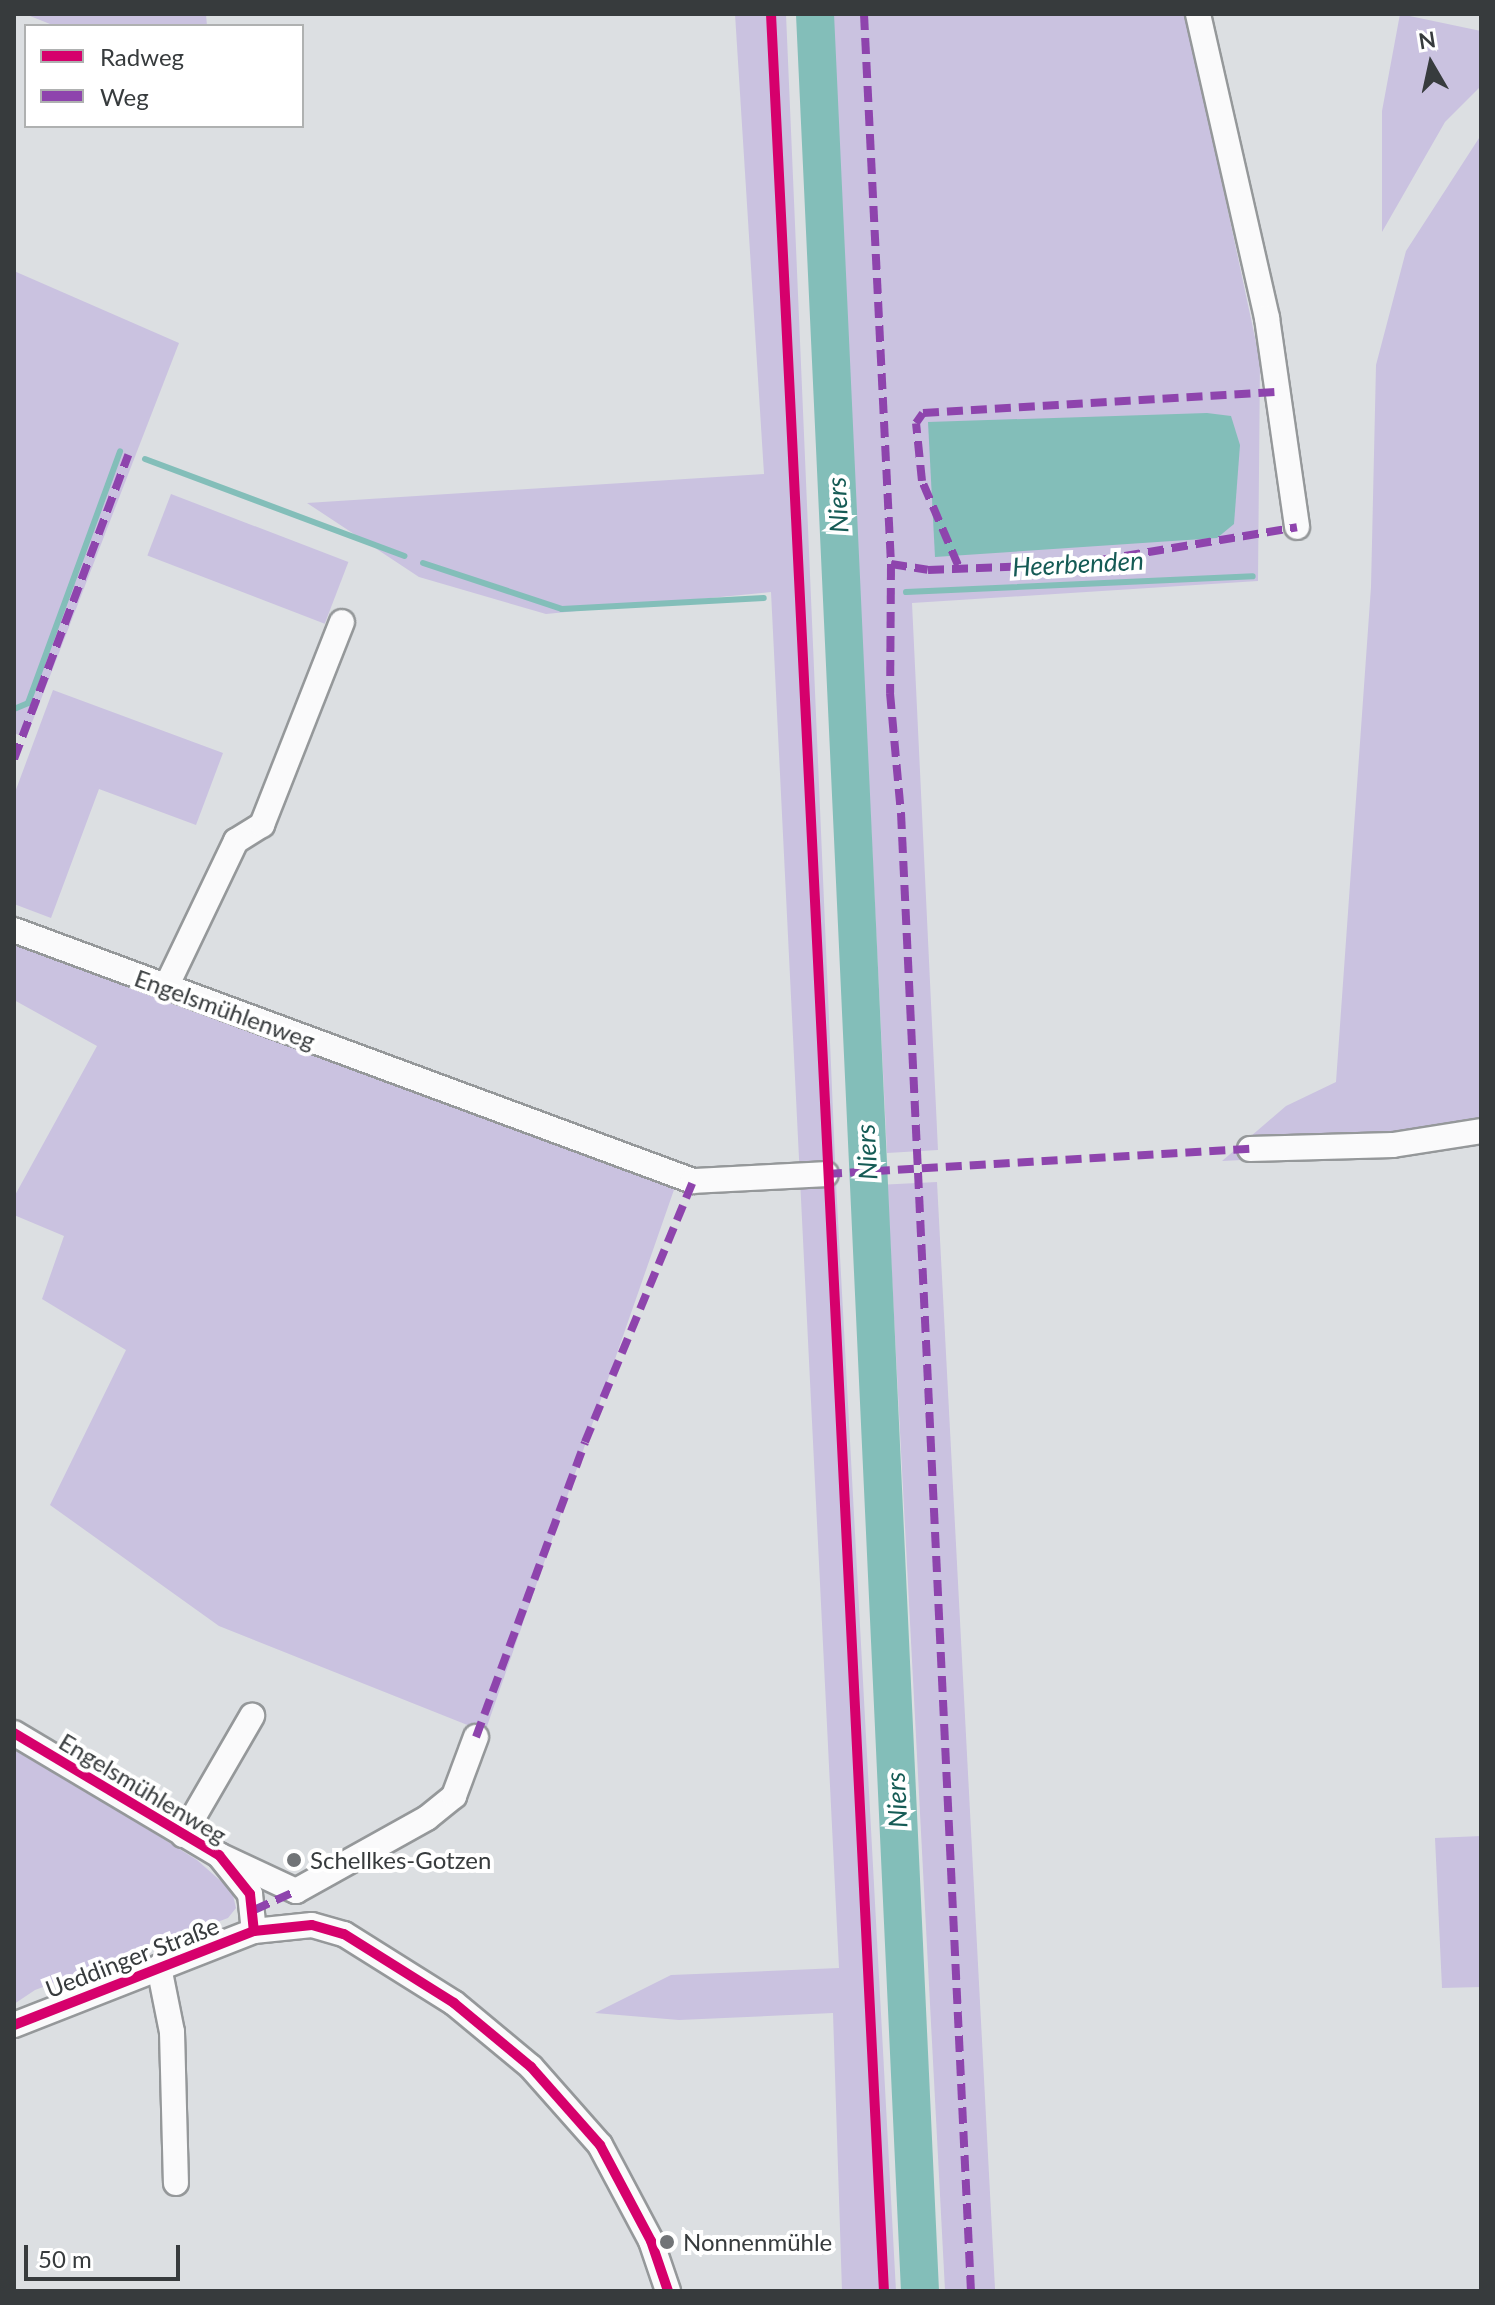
<!DOCTYPE html>
<meta charset="utf-8">
<style>
body{margin:0}
#map{position:relative;width:1495px;height:2305px;overflow:hidden;background:#dcdfe2;font-family:Lato,sans-serif}
div>[style]{position:absolute}
.green>*{inset:0;background:#cac2e0;transform-origin:0 0}
.water>*{inset:0;background:#83beb9}
.stream>*{height:6px;margin:-3px;padding:0 3px;transform-origin:3px;border-radius:3px;background:#83beb9}
.river>*{height:38px;margin:-19px;padding:0 19px;transform-origin:19px;border-radius:19px;background:#83beb9}
.roads{filter:drop-shadow(2px 0 #95989a) drop-shadow(-2px 0 #95989a) drop-shadow(0 2px #95989a) drop-shadow(0 -2px #95989a)}
.minor>*{height:24px;margin:-12px;padding:0 12px;transform-origin:12px;border-radius:12px;background:#fafafb}
.quiet>*{height:8px;margin-top:-4px;transform-origin:0;background:repeating-linear-gradient(90deg,#8e44ad 0 16px,transparent 0 24px)}
.cycleway>*{height:10px;margin:-5px;padding:0 5px;transform-origin:5px;border-radius:5px;background:#d6006c}
.dots>*{width:22px;height:22px;translate:-50% -50%;box-sizing:border-box;border:4px solid #fff;border-radius:50%}
span{translate:-50% -50%;white-space:nowrap;text-align:center;line-height:1.15;-webkit-text-stroke:8px #fff;paint-order:stroke}
.street-label{font-size:24px;color:#373b3d}
.poi-label{font-size:24px;color:#373b3d}
.left{translate:0 -50%;text-align:left}
.water-label{font-size:26px;color:#155b55;font-style:italic}
.frame{position:absolute;inset:0;border:16px solid #373b3d;pointer-events:none}
.legend{position:absolute;left:24px;top:24px;width:280px;height:104px;box-sizing:border-box;background:#fff;border:2px solid #afb1b1;margin:0;padding:10px 14px;list-style:none;font-size:24px;color:#373b3d}
.legend li{display:flex;align-items:center;gap:16px;height:40px}
.legend b{width:40px;border:2px solid #afb1b1}
.north{position:absolute;left:1391px;top:24px;width:80px;height:80px;-webkit-text-stroke:6px #fff;paint-order:stroke;rotate:351deg;font-size:22px;font-weight:700;line-height:32px;text-align:center;color:#373b3d}
.north::after{content:'';display:block;margin:auto;width:28px;height:36px;background:#373b3d;clip-path:polygon(50% 0,100% 100%,50% 72%,0 100%)}
.scale{position:absolute;left:24px;top:2245px;width:156px;height:36px;box-sizing:border-box;border:4px solid #373b3d;border-top:0;padding-left:10px;font-size:24px;line-height:28px;white-space:nowrap;color:#373b3d;-webkit-text-stroke:6px #fff;paint-order:stroke}
</style>
<div id="map">
<div class="green">
<div style="clip-path:polygon(25px 14px,206px 14px,207px 26px,55px 26px)"></div>
<div style="clip-path:polygon(735px 14px,786px 14px,836px 1182px,896px 2291px,842px 2291px,833px 2013px,679px 2020px,595px 2013px,671px 1975px,839px 1968px,771px 592px,546px 614px,419px 577px,307px 503px,764px 474px)"></div>
<div style="clip-path:polygon(831px 14px,1186px 14px,1260px 361px,1258px 581px,912px 603px,938px 1150px,887px 1153px)"></div>
<div style="clip-path:polygon(1400px 14px,1481px 31px,1481px 86px,1445px 122px,1382px 232px,1382px 111px)"></div>
<div style="clip-path:polygon(1481px 135px,1481px 1139px,1382px 1153px,1222px 1161px,1286px 1106px,1336px 1082px,1371px 587px,1376px 365px,1406px 251px)"></div>
<div style="clip-path:polygon(14px 271px,179px 343px,26px 738px,14px 733px)"></div>
<div style="left:171px;top:494px;width:190px;height:66px;rotate:21deg"></div>
<div style="clip-path:polygon(53px 690px,223px 753px,196px 825px,99px 789px,51px 918px,14px 904px,14px 795px)"></div>
<div style="clip-path:polygon(14px 921px,676px 1184px,485px 1732px,219px 1626px,50px 1505px,126px 1350px,42px 1299px,64px 1236px,14px 1215px,14px 1197px,97px 1046px,14px 1000px)"></div>
<div style="left:937px;top:1182px;width:1111px;height:50px;rotate:87deg"></div>
<div style="clip-path:polygon(14px 1746px,197px 1860px,232px 1891px,236px 1908px,228px 1918px,35px 1990px,14px 2004px)"></div>
<div style="clip-path:polygon(1481px 1836px,1481px 1987px,1442px 1988px,1435px 1838px)"></div>
</div>
<div class="water">
<div style="clip-path:polygon(1207px 413px,1231px 416px,1240px 445px,1234px 524px,1217px 538px,935px 557px,928px 422px)"></div>
</div>
<div class="stream">
<div style="left:145px;top:459px;width:277px;rotate:20.5deg"></div>
<div style="left:423px;top:563px;width:146px;rotate:18.3deg"></div>
<div style="left:562px;top:609px;width:202px;rotate:-3.1deg"></div>
<div style="left:906px;top:592px;width:347px;rotate:-2.6deg"></div>
<div style="left:14px;top:709px;width:15px;rotate:-23deg"></div>
<div style="left:28px;top:703px;width:268px;rotate:-69.9deg"></div>
</div>
<div class="river">
<div style="left:815px;top:14px;width:2279px;rotate:87.36deg"></div>
</div>
<div class="roads">
<div class="minor">
<div style="left:1198px;top:14px;width:312px;rotate:77.2deg"></div>
<div style="left:1267px;top:318px;width:211px;rotate:81.8deg"></div>
<div style="left:14px;top:930px;width:724px;rotate:20.29deg"></div>
<div style="left:693px;top:1181px;width:133px;rotate:-3deg"></div>
<div style="left:166px;top:987px;width:162px;rotate:-64.4deg"></div>
<div style="left:236px;top:841px;width:31px;rotate:-32deg"></div>
<div style="left:262px;top:825px;width:218px;rotate:-68.5deg"></div>
<div style="left:1250px;top:1149px;width:143px;rotate:-1.6deg"></div>
<div style="left:1393px;top:1145px;width:89px;rotate:-9deg"></div>
<div style="left:14px;top:1733px;width:239px;rotate:30.8deg"></div>
<div style="left:219px;top:1855px;width:50px;rotate:51.5deg"></div>
<div style="left:250px;top:1894px;width:37px;rotate:84deg"></div>
<div style="left:183px;top:1835px;width:138px;rotate:-59.9deg"></div>
<div style="left:219px;top:1855px;width:85px;rotate:25.1deg"></div>
<div style="left:296px;top:1891px;width:150px;rotate:-29.1deg"></div>
<div style="left:427px;top:1818px;width:35px;rotate:-39deg"></div>
<div style="left:454px;top:1796px;width:63px;rotate:-69.6deg"></div>
<div style="left:159px;top:1967px;width:66px;rotate:78.7deg"></div>
<div style="left:172px;top:2032px;width:151px;rotate:88.5deg"></div>
<div style="left:14px;top:2025px;width:258px;rotate:-21.4deg"></div>
<div style="left:254px;top:1931px;width:58px;rotate:-5.9deg"></div>
<div style="left:312px;top:1925px;width:33px;rotate:16deg"></div>
<div style="left:344px;top:1934px;width:130px;rotate:32.1deg"></div>
<div style="left:454px;top:2003px;width:100px;rotate:39.7deg"></div>
<div style="left:531px;top:2067px;width:104px;rotate:48.5deg"></div>
<div style="left:600px;top:2145px;width:109px;rotate:62deg"></div>
<div style="left:651px;top:2241px;width:53px;rotate:71.2deg"></div>
</div>
</div>
<div class="quiet">
<div style="left:864px;top:14px;width:551px;rotate:87.19deg"></div>
<div style="left:891px;top:564px;width:129px;rotate:90.4deg"></div>
<div style="left:890px;top:693px;width:121px;rotate:84.8deg"></div>
<div style="left:901px;top:813px;width:1480px;rotate:87.29deg"></div>
<div style="left:891px;top:564px;width:37px;rotate:9deg"></div>
<div style="left:928px;top:570px;width:149px;rotate:-2.3deg"></div>
<div style="left:1077px;top:564px;width:223px;rotate:-9.5deg"></div>
<div style="left:958px;top:565px;width:91px;rotate:-113.2deg"></div>
<div style="left:922px;top:481px;width:58px;rotate:-95.9deg"></div>
<div style="left:916px;top:423px;width:12px;rotate:-55deg"></div>
<div style="left:923px;top:413px;width:357px;rotate:-3.4deg"></div>
<div style="left:14px;top:759px;width:325px;rotate:-69.4deg"></div>
<div style="left:826px;top:1174px;width:425px;rotate:-3.4deg"></div>
<div style="left:476px;top:1737px;width:314px;rotate:-69.7deg"></div>
<div style="left:585px;top:1442px;width:282px;rotate:-67.5deg"></div>
<div style="left:254px;top:1910px;width:46px;rotate:-24.3deg"></div>
</div>
<div class="cycleway">
<div style="left:771px;top:14px;width:2280px;rotate:87.16deg"></div>
<div style="left:14px;top:1733px;width:239px;rotate:30.8deg"></div>
<div style="left:219px;top:1855px;width:50px;rotate:51.5deg"></div>
<div style="left:250px;top:1894px;width:37px;rotate:84deg"></div>
<div style="left:14px;top:2025px;width:258px;rotate:-21.4deg"></div>
<div style="left:254px;top:1931px;width:58px;rotate:-5.9deg"></div>
<div style="left:312px;top:1925px;width:33px;rotate:16deg"></div>
<div style="left:344px;top:1934px;width:130px;rotate:32.1deg"></div>
<div style="left:454px;top:2003px;width:100px;rotate:39.7deg"></div>
<div style="left:531px;top:2067px;width:104px;rotate:48.5deg"></div>
<div style="left:600px;top:2145px;width:109px;rotate:62deg"></div>
<div style="left:651px;top:2241px;width:53px;rotate:71.2deg"></div>
</div>
<div class="dots">
<div style="left:294px;top:1860px;background:#717477"></div>
<div style="left:667px;top:2242px;background:#717477"></div>
</div>
<div class="street-label">
<span style="left:225px;top:1009px;rotate:20deg">Engelsmühlenweg</span>
<span style="left:143px;top:1788px;rotate:31deg">Engelsmühlenweg</span>
<span style="left:132px;top:1957px;rotate:-21deg">Ueddinger Straße</span>
</div>
<div class="poi-label">
<span class="left" style="left:310px;top:1860px">Schellkes-Gotzen</span>
<span class="left" style="left:683px;top:2242px">Nonnenmühle</span>
</div>
<div class="water-label">
<span style="left:838px;top:505px;rotate:-93deg">Niers</span>
<span style="left:1078px;top:564px;rotate:-3deg">Heerbenden</span>
<span style="left:867px;top:1152px;rotate:-93deg">Niers</span>
<span style="left:897px;top:1800px;rotate:-93deg">Niers</span>
</div>
<div class="frame"></div>
<ul class="legend">
<li><b style="height:10px;background:#d6006c"></b>Radweg</li>
<li><b style="height:10px;background:#8e44ad"></b>Weg</li>
</ul>
<div class="north">N</div>
<div class="scale">50 m</div>
</div>
